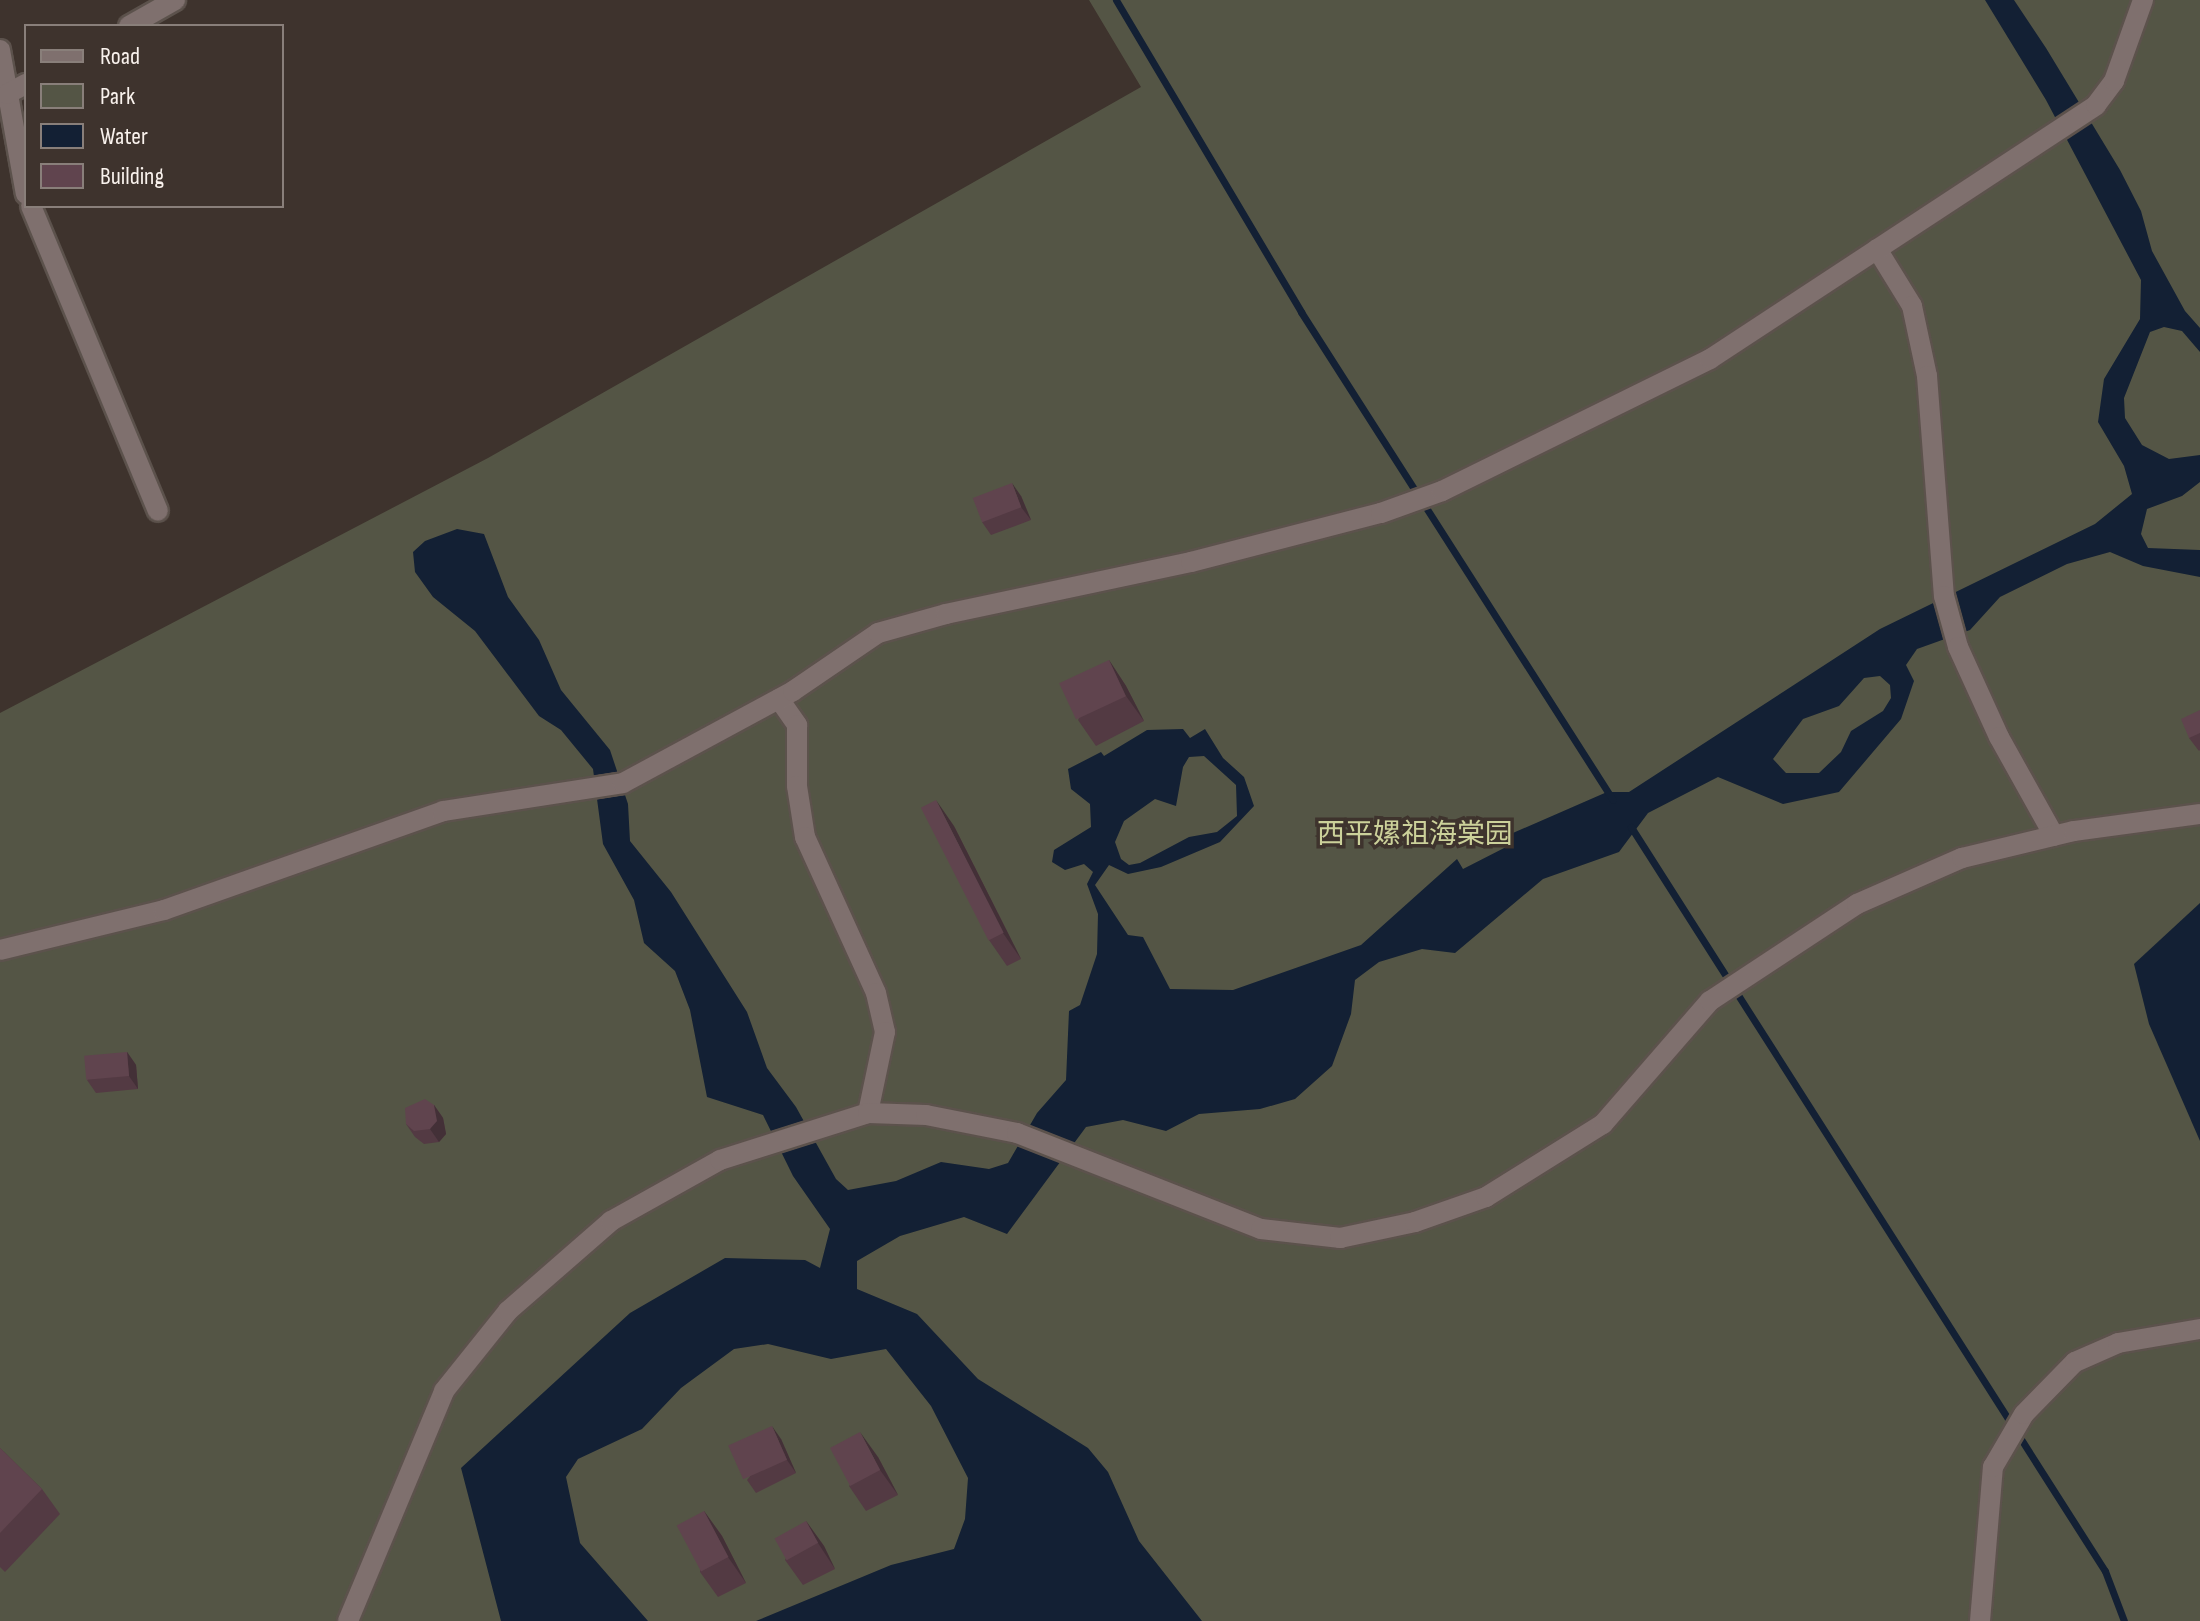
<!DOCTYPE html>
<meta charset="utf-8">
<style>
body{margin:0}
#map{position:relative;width:2200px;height:1621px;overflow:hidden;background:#3e332d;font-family:"Sofia Sans Condensed","Noto Sans SC",sans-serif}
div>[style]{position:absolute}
.green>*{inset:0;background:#545545}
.water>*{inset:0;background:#132034}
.stream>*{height:7px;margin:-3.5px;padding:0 3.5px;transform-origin:3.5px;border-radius:3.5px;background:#132034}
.roads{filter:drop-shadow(2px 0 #5c524c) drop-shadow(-2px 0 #5c524c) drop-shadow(0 2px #5c524c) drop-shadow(0 -2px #5c524c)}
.minor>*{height:20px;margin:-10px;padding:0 10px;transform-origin:10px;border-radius:10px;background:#7f706e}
.wall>*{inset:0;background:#533a43}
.shaded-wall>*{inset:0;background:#433037}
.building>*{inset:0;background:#60444e;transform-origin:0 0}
span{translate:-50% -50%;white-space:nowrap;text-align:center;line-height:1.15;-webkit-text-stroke:7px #3e332d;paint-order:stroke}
.park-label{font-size:28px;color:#ccd19a}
.legend{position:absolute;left:24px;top:24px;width:260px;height:184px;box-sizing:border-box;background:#3e332d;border:2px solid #897f7a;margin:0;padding:10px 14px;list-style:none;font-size:24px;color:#f9f2ed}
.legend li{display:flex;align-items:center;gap:16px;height:40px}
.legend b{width:40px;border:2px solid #897f7a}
</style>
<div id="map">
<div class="green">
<div style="clip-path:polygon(1089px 0,2200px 0,2200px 1621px,0 1621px,0 713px,488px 458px,1141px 87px)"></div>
</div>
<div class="water">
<div style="clip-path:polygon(evenodd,1985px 0,2014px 0,2046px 48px,2120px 170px,2141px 211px,2152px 251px,2185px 311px,2200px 328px,2200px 352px,2182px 331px,2164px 327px,2150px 332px,2124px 398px,2125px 418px,2142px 445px,2169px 459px,2200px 455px,2200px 482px,2182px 496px,2147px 509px,2141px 534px,2148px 548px,2200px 550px,2200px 577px,2143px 566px,2110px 552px,2067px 564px,2000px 597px,1970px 630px,1917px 649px,1906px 665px,1914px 681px,1901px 719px,1839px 792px,1783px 804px,1718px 777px,1648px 813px,1619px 852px,1543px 879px,1455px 953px,1422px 949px,1379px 962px,1355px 980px,1351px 1014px,1332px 1066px,1295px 1099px,1260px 1109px,1199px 1114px,1166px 1131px,1123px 1120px,1086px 1127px,1007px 1234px,964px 1217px,900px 1236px,857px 1261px,857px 1289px,917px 1314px,978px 1379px,1088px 1448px,1108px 1472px,1139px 1541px,1202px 1621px,756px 1621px,891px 1565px,954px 1549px,965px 1519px,968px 1478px,931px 1406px,886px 1349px,831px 1359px,768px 1344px,734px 1349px,681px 1388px,642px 1429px,578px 1459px,566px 1477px,580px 1543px,648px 1621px,501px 1621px,461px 1468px,630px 1313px,725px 1258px,805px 1260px,820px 1268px,830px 1229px,793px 1176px,763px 1115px,707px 1097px,690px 1010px,675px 971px,644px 943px,634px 900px,603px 844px,593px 769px,561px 730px,539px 716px,475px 631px,433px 597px,415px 572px,413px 552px,425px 541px,457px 529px,484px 534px,508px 597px,539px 640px,561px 690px,610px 750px,628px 804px,630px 841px,671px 892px,747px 1012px,767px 1068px,796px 1107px,836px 1179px,848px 1190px,896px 1181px,941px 1162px,989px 1169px,1008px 1163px,1037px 1113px,1066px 1080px,1069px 1011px,1080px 1005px,1097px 954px,1098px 914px,1087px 884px,1093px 872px,1084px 864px,1065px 870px,1052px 862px,1054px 850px,1091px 827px,1090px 804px,1071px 789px,1068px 769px,1101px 752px,1104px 756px,1147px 730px,1183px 729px,1190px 738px,1205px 729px,1223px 758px,1244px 777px,1254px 806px,1220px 842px,1161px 867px,1128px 874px,1109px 865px,1095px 885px,1128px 935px,1143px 937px,1170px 989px,1233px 990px,1361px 945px,1457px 859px,1463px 869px,1510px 845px,1506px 836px,1607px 792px,1629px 792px,1880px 629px,2095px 524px,2132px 494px,2124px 466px,2098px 422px,2104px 379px,2140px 319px,2141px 280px,2046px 100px,1985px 0,1880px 676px,1890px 685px,1891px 698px,1883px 711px,1851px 731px,1841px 752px,1819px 773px,1786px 773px,1773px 759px,1803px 719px,1839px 706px,1864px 678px,1880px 676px,1985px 0,1204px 756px,1236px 785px,1237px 816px,1217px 832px,1189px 837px,1140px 863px,1129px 865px,1121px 859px,1115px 842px,1124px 821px,1155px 799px,1176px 806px,1183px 767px,1189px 757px,1204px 756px)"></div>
<div style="clip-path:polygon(2200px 903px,2200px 1141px,2149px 1024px,2134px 964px)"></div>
</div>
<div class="stream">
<div style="left:1116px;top:0;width:363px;rotate:59.3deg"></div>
<div style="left:1301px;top:312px;width:579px;rotate:57.41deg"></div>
<div style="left:1631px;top:827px;width:882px;rotate:57.5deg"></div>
<div style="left:2105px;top:1571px;width:53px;rotate:69.2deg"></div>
</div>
<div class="roads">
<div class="minor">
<div style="left:129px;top:26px;width:53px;rotate:-29.5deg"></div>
<div style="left:0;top:50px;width:146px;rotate:79.8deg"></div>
<div style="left:7px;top:94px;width:21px;rotate:-28deg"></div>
<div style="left:31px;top:206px;width:330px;rotate:67.4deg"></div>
<div style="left:1877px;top:249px;width:67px;rotate:58.4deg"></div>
<div style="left:1912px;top:306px;width:72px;rotate:77.9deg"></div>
<div style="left:1927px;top:376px;width:221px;rotate:85.6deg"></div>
<div style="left:1944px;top:596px;width:53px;rotate:74.6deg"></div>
<div style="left:1958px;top:647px;width:99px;rotate:65.5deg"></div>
<div style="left:1999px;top:737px;width:113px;rotate:60.9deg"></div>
<div style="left:779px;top:699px;width:32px;rotate:55deg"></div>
<div style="left:797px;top:725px;width:61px;rotate:90deg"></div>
<div style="left:797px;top:786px;width:52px;rotate:81.1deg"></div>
<div style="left:805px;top:837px;width:171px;rotate:65.5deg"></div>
<div style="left:876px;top:993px;width:40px;rotate:77deg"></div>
<div style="left:885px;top:1032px;width:83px;rotate:101.9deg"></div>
<div style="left:0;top:950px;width:169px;rotate:-13.7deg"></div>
<div style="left:164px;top:910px;width:296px;rotate:-19.5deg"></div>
<div style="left:443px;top:811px;width:182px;rotate:-8.8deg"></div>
<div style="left:623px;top:783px;width:193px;rotate:-28.4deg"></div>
<div style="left:793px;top:691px;width:103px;rotate:-34.3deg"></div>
<div style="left:878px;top:633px;width:71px;rotate:-15.6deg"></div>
<div style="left:946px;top:614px;width:250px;rotate:-12deg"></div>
<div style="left:1191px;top:562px;width:196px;rotate:-14.5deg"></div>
<div style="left:1381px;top:513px;width:65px;rotate:-19.8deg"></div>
<div style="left:1442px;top:491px;width:299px;rotate:-26.2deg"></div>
<div style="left:1710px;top:359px;width:462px;rotate:-33.3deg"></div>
<div style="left:2096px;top:105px;width:30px;rotate:-53deg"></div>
<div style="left:2114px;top:81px;width:86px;rotate:-70.3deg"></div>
<div style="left:348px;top:1621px;width:249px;rotate:-67.3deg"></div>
<div style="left:444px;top:1391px;width:102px;rotate:-51.3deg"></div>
<div style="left:508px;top:1311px;width:137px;rotate:-41.1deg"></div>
<div style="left:611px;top:1221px;width:125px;rotate:-29.2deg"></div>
<div style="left:720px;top:1160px;width:155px;rotate:-17.6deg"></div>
<div style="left:868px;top:1113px;width:58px;rotate:2deg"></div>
<div style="left:926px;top:1115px;width:93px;rotate:11.2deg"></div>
<div style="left:1017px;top:1133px;width:262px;rotate:21.5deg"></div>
<div style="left:1261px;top:1229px;width:80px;rotate:6.5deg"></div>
<div style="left:1340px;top:1238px;width:77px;rotate:-12deg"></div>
<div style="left:1415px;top:1222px;width:75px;rotate:-19.4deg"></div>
<div style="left:1486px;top:1197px;width:138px;rotate:-32deg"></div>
<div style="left:1603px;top:1124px;width:163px;rotate:-49deg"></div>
<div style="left:1710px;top:1001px;width:176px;rotate:-33.4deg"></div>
<div style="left:1857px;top:904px;width:115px;rotate:-23.7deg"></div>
<div style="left:1962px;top:858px;width:115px;rotate:-13.6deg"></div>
<div style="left:2074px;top:831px;width:127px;rotate:-7.7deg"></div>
<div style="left:1980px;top:1621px;width:155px;rotate:-85.2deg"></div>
<div style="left:1993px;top:1467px;width:61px;rotate:-59.7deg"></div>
<div style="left:2024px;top:1414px;width:73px;rotate:-45.6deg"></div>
<div style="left:2075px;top:1362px;width:47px;rotate:-23.8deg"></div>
<div style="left:2118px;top:1343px;width:83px;rotate:-9.7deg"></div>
</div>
</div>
<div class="wall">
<div style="clip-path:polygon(1021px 496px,1031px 520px,991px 535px,982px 522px)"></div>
<div style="clip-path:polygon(1109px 660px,1126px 686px,1144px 721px,1096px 746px,1078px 720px)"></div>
<div style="clip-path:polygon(2200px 710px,2200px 750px,2199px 751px,2189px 738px)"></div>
<div style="clip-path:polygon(954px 826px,1021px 959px,1007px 966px,989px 940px)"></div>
<div style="clip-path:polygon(127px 1052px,136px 1065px,138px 1089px,96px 1093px,87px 1080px)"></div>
<div style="clip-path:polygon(434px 1105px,443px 1118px,446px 1134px,439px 1142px,424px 1144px,415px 1137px,406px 1124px)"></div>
<div style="clip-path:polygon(781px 1439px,796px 1473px,756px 1493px,747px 1480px)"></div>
<div style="clip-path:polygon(0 1448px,42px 1489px,60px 1514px,5px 1572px,0 1567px)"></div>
<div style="clip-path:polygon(878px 1457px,898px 1495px,866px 1511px,849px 1486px)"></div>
<div style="clip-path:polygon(704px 1511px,722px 1536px,746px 1583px,718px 1597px,700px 1572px)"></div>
<div style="clip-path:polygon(806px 1521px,824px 1546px,835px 1569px,803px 1585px,785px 1560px)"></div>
</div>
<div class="shaded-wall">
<div style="clip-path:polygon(1012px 483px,1021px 496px,1031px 520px,1021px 507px)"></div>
<div style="clip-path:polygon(1109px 660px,1126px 686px,1144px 721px,1126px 696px)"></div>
<div style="clip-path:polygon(936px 800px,954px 826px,1021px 959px,1003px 933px)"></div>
<div style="clip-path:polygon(127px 1052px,136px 1065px,138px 1089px,129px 1076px)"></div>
<div style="clip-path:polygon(434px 1105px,443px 1118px,446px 1134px,439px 1142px,430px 1129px)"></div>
<div style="clip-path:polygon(772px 1426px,781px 1439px,796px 1473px,787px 1460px)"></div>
<div style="clip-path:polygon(860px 1432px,878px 1457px,898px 1495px,880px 1470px)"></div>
<div style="clip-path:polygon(704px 1511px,722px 1536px,746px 1583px,728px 1557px)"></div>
<div style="clip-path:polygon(806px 1521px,824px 1546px,835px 1569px,818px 1543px)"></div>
</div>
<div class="building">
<div style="left:1012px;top:483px;width:26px;height:42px;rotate:69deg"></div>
<div style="left:1109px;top:660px;width:40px;height:55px;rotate:65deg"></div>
<div style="clip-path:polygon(2200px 710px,2200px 733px,2189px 738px,2181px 719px)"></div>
<div style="left:936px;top:800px;width:149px;height:17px;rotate:63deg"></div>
<div style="left:127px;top:1052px;width:24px;height:43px;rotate:85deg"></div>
<div style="clip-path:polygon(425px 1099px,434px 1105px,437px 1121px,430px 1129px,414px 1131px,406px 1124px,405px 1108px)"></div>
<div style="left:772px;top:1426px;width:37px;height:48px;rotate:66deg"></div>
<div style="left:860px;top:1432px;width:43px;height:34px;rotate:62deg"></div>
<div style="clip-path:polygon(0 1448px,42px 1489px,0 1533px)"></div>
<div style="left:704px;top:1511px;width:52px;height:31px;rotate:62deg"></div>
<div style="left:806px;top:1521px;width:25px;height:36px;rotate:61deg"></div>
</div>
<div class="park-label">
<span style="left:1415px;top:835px">西平嫘祖海棠园</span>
</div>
<ul class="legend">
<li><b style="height:10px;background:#7f706e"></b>Road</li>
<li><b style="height:22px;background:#545545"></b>Park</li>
<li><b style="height:22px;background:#132034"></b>Water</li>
<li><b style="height:22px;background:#60444e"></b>Building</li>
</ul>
</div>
